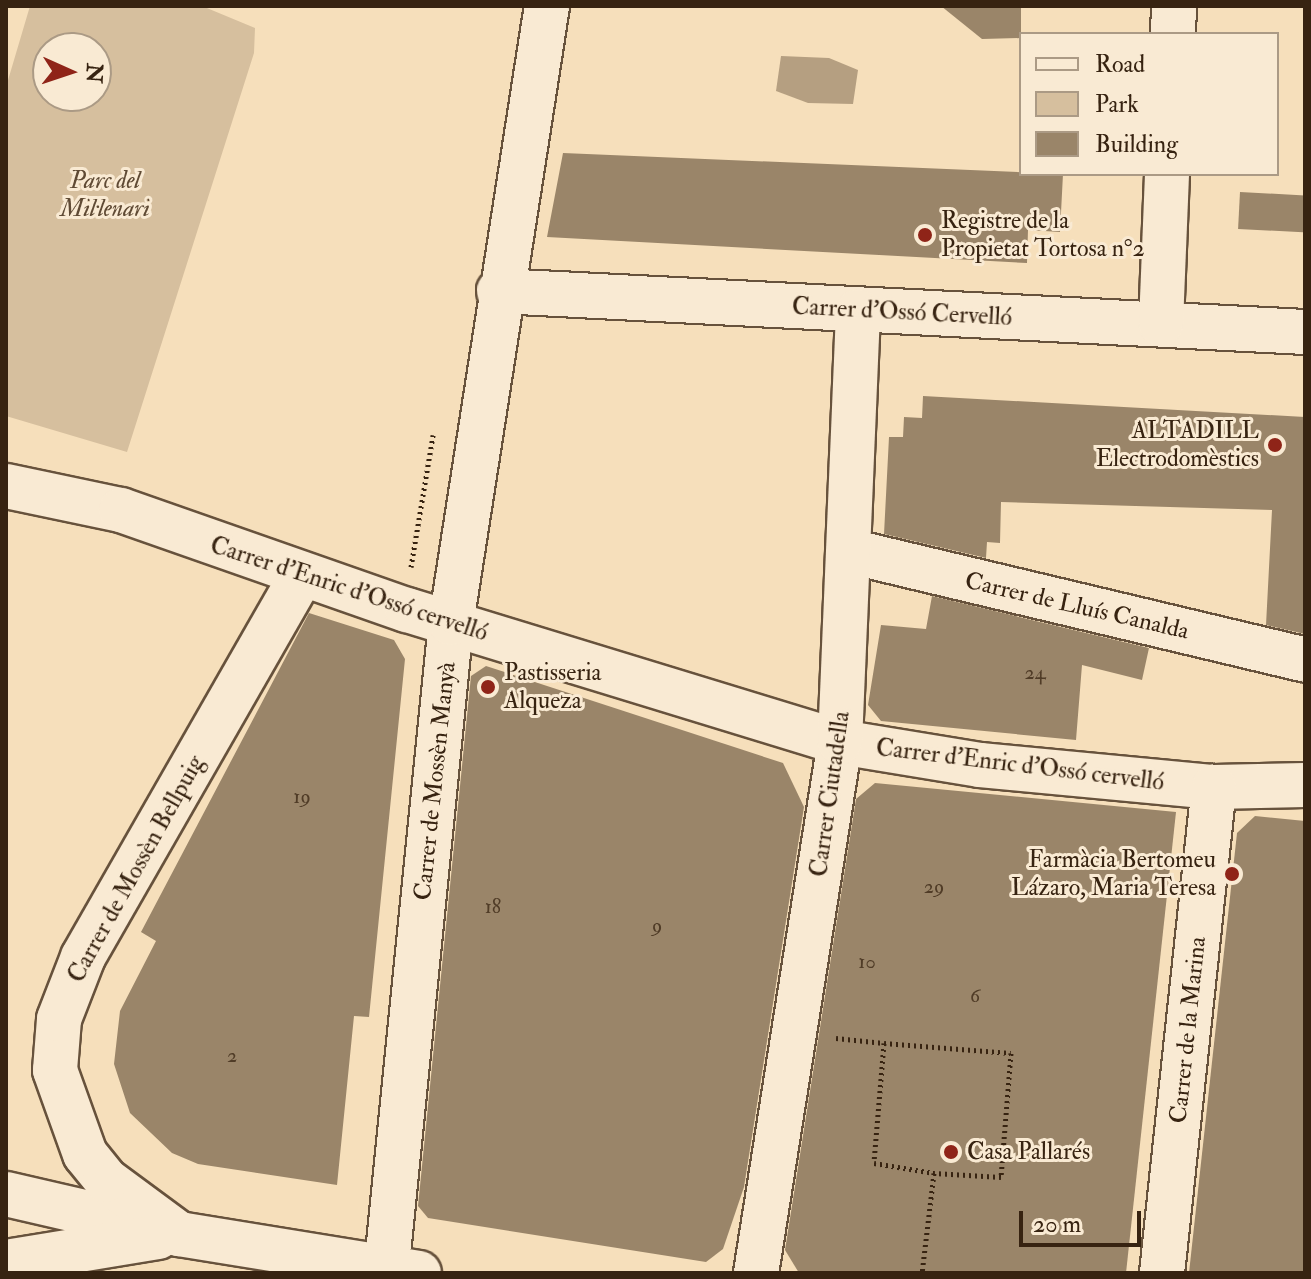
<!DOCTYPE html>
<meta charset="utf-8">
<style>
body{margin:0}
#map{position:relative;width:1311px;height:1279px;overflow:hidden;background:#f6dfbb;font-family:"IM FELL Double Pica",serif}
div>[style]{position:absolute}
.green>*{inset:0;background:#d6bf9e}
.water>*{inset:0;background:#b59f81}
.building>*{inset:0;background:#9a8569;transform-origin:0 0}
.path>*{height:5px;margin-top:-2.5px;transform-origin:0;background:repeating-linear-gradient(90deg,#372311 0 2px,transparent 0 6px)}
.roads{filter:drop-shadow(2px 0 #67523c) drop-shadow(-2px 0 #67523c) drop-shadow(0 2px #67523c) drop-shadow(0 -2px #67523c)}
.minor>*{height:44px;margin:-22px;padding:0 22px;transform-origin:22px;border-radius:22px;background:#f9ead3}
.dots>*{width:22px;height:22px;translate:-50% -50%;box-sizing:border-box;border:4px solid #f9ead3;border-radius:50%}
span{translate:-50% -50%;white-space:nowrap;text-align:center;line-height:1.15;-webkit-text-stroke:6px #f9ead3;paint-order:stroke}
.number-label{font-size:20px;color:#503c27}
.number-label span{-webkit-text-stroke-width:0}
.park-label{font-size:24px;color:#5f4a34;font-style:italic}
.poi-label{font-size:24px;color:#372311}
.left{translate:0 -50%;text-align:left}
.right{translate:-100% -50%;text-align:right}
.street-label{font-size:24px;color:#372311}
.frame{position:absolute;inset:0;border:8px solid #372311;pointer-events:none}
.legend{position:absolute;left:1019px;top:32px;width:260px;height:144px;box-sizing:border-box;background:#f9ead3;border:2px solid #ab9a85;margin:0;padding:10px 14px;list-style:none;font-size:24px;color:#372311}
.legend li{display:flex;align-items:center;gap:16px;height:40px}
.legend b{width:40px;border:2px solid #ab9a85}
.north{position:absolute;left:32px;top:32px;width:80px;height:80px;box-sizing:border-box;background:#f9ead3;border:2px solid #ab9a85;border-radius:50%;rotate:93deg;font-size:22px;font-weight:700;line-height:32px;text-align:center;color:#372311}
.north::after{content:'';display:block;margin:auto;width:28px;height:36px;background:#8f2418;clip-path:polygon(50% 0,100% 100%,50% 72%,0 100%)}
.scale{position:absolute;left:1019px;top:1211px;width:122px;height:36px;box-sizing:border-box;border:4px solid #372311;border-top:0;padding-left:10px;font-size:24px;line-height:28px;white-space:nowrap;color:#372311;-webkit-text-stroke:6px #f9ead3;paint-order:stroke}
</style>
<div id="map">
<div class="green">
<div style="clip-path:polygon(evenodd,30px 6px,202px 6px,255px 28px,254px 53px,127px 452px,6px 416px,6px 87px,30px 6px,48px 48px,96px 48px,96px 96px,48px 96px,48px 48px)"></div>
</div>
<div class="water">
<div style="clip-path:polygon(781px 56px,829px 58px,858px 70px,853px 104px,808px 103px,776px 91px)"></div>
</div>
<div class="building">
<div style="clip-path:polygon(941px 6px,1021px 6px,1021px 38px,982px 39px)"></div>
<div style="clip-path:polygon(563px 153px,1063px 174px,1060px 232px,1028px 230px,1027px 263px,547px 237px)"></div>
<div style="left:1240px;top:192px;width:65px;height:37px;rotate:3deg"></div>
<div style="clip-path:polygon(923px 396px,1305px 417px,1305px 634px,1266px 625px,1272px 510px,1001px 502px,1000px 543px,987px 542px,986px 558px,884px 534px,889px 437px,903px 437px,904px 417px,922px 418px)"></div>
<div style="clip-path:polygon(932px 596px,1149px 648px,1142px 680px,1082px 665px,1076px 740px,881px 721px,868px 705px,881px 625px,926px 629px)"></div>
<div style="clip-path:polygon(309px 613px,394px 640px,405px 659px,369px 1017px,354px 1016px,337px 1185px,198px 1164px,172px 1153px,130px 1113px,114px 1064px,120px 1011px,156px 941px,141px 932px)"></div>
<div style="clip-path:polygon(486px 666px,783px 763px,804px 807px,744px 1187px,723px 1249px,706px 1262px,428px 1218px,418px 1206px,471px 676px)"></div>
<div style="clip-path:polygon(875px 783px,1176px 812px,1126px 1273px,799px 1273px,785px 1250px,856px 799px)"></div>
<div style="clip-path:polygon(1255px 816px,1305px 821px,1305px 1273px,1189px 1273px,1237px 833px)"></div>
</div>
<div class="path">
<div style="left:411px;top:567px;width:134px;rotate:-80.5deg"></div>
<div style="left:836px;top:1038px;width:48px;rotate:5.9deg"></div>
<div style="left:884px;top:1043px;width:120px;rotate:94.8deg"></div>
<div style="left:874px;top:1163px;width:61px;rotate:9.5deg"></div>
<div style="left:934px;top:1173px;width:101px;rotate:96.8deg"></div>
<div style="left:884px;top:1043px;width:127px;rotate:4.5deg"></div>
<div style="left:1011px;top:1053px;width:124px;rotate:94.6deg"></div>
<div style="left:1001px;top:1177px;width:67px;rotate:-176.6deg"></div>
</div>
<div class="roads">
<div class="minor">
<div style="left:1173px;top:34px;width:28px;rotate:-88deg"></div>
<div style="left:499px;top:291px;width:807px;rotate:2.91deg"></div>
<div style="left:1161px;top:324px;width:150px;rotate:-87.7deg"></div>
<div style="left:6px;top:486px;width:117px;rotate:11.8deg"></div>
<div style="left:121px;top:510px;width:303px;rotate:19.3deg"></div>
<div style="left:407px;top:610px;width:453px;rotate:17deg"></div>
<div style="left:840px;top:742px;width:142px;rotate:9.3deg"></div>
<div style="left:980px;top:765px;width:235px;rotate:5.4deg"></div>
<div style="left:1214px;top:787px;width:91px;rotate:-1.3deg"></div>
<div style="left:849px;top:551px;width:469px;rotate:13.4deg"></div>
<div style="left:6px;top:1194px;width:178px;rotate:13deg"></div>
<div style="left:179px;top:1234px;width:243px;rotate:9.2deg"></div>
<div style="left:179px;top:1234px;width:91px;rotate:-143.5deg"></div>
<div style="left:106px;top:1180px;width:33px;rotate:-129deg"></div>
<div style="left:85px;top:1154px;width:89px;rotate:-109.7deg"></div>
<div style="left:55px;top:1070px;width:51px;rotate:-85.5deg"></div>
<div style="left:59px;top:1019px;width:66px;rotate:-68.8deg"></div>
<div style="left:83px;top:957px;width:440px;rotate:-60.2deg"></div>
<div style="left:6px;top:1262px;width:154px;rotate:-9.3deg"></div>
<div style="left:386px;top:1273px;width:653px;rotate:-84.29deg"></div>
<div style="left:451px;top:623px;width:624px;rotate:-81.16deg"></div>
<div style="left:756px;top:1273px;width:538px;rotate:-81.01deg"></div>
<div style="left:840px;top:742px;width:431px;rotate:-87.6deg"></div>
<div style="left:1162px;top:1273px;width:489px;rotate:-83.9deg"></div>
</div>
</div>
<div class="dots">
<div style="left:925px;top:235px;background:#8f2418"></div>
<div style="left:1275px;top:445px;background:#8f2418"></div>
<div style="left:488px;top:687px;background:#8f2418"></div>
<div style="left:1232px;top:874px;background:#8f2418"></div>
<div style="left:951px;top:1152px;background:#8f2418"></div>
</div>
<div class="number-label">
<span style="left:1035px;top:672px">24</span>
<span style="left:302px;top:796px">19</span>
<span style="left:934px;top:886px">29</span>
<span style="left:493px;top:906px">18</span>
<span style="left:657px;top:925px">9</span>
<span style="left:867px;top:961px">10</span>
<span style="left:975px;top:995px">6</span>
<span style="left:232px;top:1055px">2</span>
</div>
<div class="park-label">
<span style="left:105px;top:195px">Parc del<br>Mil·lenari</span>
</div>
<div class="poi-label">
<span class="left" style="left:941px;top:235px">Registre de la<br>Propietat Tortosa n°2</span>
<span class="right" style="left:1259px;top:445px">ALTADILL<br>Electrodomèstics</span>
<span class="left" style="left:504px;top:687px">Pastisseria<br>Alqueza</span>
<span class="right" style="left:1216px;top:874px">Farmàcia Bertomeu<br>Lázaro, Maria Teresa</span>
<span class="left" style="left:967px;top:1152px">Casa Pallarés</span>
</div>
<div class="street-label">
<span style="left:902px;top:312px;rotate:3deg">Carrer d'Ossó Cervelló</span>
<span style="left:349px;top:589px;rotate:18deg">Carrer d'Enric d'Ossó cervelló</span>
<span style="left:1077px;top:606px;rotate:13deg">Carrer de Lluís Canalda</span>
<span style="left:1020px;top:765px;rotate:7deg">Carrer d'Enric d'Ossó cervelló</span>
<span style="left:435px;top:781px;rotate:-84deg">Carrer de Mossèn Manyà</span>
<span style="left:830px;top:794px;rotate:-82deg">Carrer Ciutadella</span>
<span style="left:136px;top:869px;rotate:-61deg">Carrer de Mossèn Bellpuig</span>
<span style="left:1188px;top:1030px;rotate:-84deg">Carrer de la Marina</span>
</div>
<div class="frame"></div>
<ul class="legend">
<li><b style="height:10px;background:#f9ead3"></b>Road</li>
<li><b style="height:22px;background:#d6bf9e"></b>Park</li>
<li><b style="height:22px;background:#9a8569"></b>Building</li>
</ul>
<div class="north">N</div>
<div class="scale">20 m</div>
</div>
